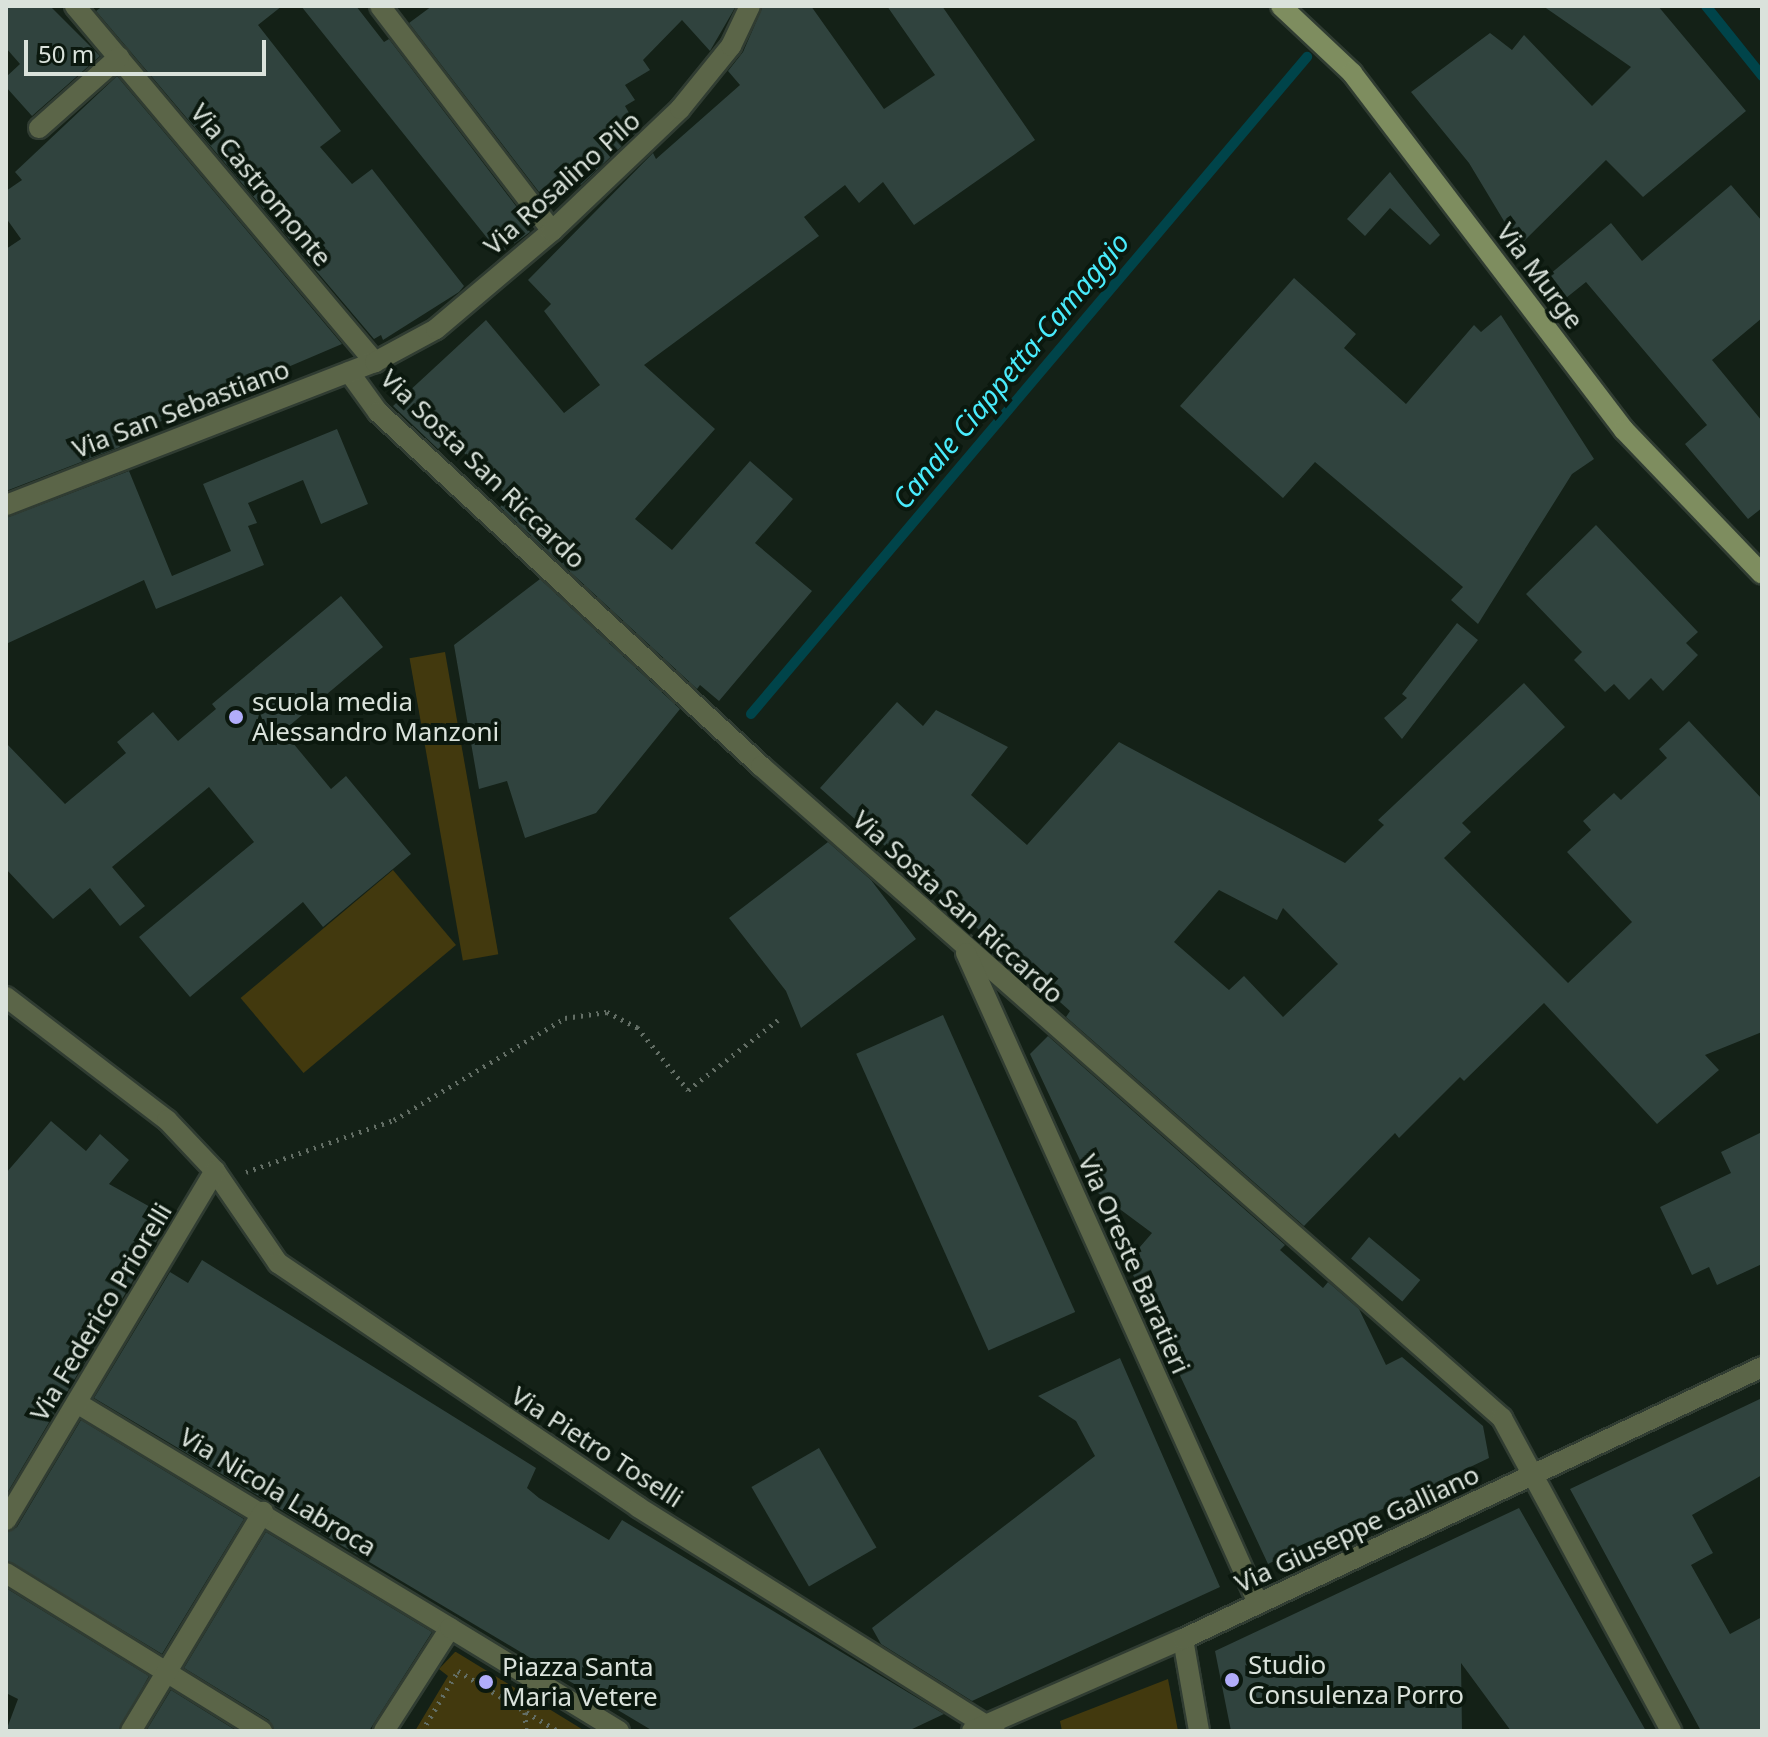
<!DOCTYPE html>
<style>
body{margin:0}
#map{position:relative;width:1768px;height:1737px;overflow:hidden;background:#142117;font-family:"Noto Sans",sans-serif}
div>[style]{position:absolute}
.green>*{inset:0;background:#42390e;transform-origin:0 0}
.stream>*{height:10px;margin:-5px;padding:0 5px;transform-origin:5px;border-radius:5px;background:#00444a}
.building>*{inset:0;background:#30433e;transform-origin:0 0}
.path>*{height:5px;margin-top:-2.5px;transform-origin:0;background:repeating-linear-gradient(90deg,#636e65 0 2px,transparent 0 8px)}
.roads{filter:drop-shadow(2px 0 #303c32) drop-shadow(-2px 0 #303c32) drop-shadow(0 2px #303c32) drop-shadow(0 -2px #303c32)}
.street>*{height:20px;margin:-10px;padding:0 10px;transform-origin:10px;border-radius:10px;background:#5b6548}
.secondary>*{height:20px;margin:-10px;padding:0 10px;transform-origin:10px;border-radius:10px;background:#7e8d5f}
.dots>*{width:22px;height:22px;translate:-50% -50%;box-sizing:border-box;border:4px solid #0b180e;border-radius:50%}
span{translate:-50% -50%;white-space:nowrap;text-align:center;line-height:1.15;-webkit-text-stroke:8px #0b180e;paint-order:stroke}
.street-label{font-size:26px;color:#dae2db}
.poi-label{font-size:26px;color:#dae2db}
.left{translate:0 -50%;text-align:left}
.water-label{font-size:28px;color:#49ebfc;font-style:italic}
.frame{position:absolute;inset:0;border:8px solid #dae2db;pointer-events:none}
.scale{position:absolute;left:24px;top:40px;width:242px;height:36px;box-sizing:border-box;border:4px solid #dae2db;border-top:0;padding-left:10px;font-size:24px;line-height:28px;white-space:nowrap;color:#dae2db;-webkit-text-stroke:6px #0b180e;paint-order:stroke}
</style>
<div id="map">
<div class="green">
<div style="left:445px;top:652px;width:307px;height:36px;rotate:80deg"></div>
<div style="left:393px;top:870px;width:98px;height:199px;rotate:50deg"></div>
<div style="clip-path:polygon(455px 1652px,456px 1652px,585px 1731px,415px 1731px,448px 1676px,439px 1669px)"></div>
<div style="clip-path:polygon(1168px 1679px,1178px 1731px,1062px 1731px,1060px 1721px)"></div>
</div>
<div class="stream">
<div style="left:1706px;top:6px;width:90px;rotate:51.3deg"></div>
<div style="left:751px;top:714px;width:861px;rotate:-49.76deg"></div>
</div>
<div class="building">
<div style="clip-path:polygon(6px 6px,50px 6px,100px 56px,32px 116px,6px 87px,6px 77px,20px 64px,6px 48px)"></div>
<div style="clip-path:polygon(103px 6px,282px 6px,258px 25px,341px 131px,320px 147px,352px 184px,372px 169px,464px 286px,459px 292px,383px 340px,381px 335px,374px 339px,96px 11px)"></div>
<div style="clip-path:polygon(301px 6px,356px 6px,384px 42px,389px 39px,519px 210px,516px 213px,530px 232px,500px 254px)"></div>
<div style="clip-path:polygon(432px 6px,736px 6px,710px 51px,682px 20px,643px 60px,650px 70px,625px 85px,635px 100px,625px 106px,639px 130px,581px 185px,566px 168px,539px 192px,409px 23px)"></div>
<div style="clip-path:polygon(763px 6px,811px 6px,884px 109px,935px 75px,887px 6px,942px 6px,1035px 140px,914px 225px,883px 182px,859px 203px,845px 185px,804px 217px,819px 236px,644px 365px,715px 429px,635px 519px,672px 550px,750px 461px,793px 499px,755px 543px,812px 591px,719px 701px,700px 685px,697px 689px,500px 507px,510px 498px,449px 438px,438px 449px,393px 406px,486px 320px,564px 413px,600px 385px,544px 311px,551px 304px,528px 280px,653px 153px,656px 159px,740px 85px,728px 71px,743px 52px)"></div>
<div style="clip-path:polygon(1543px 6px,1658px 6px,1746px 111px,1643px 197px,1606px 160px,1519px 246px,1469px 163px,1411px 92px,1490px 33px,1512px 50px,1524px 35px,1592px 106px,1631px 67px)"></div>
<div style="clip-path:polygon(117px 76px,342px 344px,117px 440px,120px 447px,6px 491px,6px 249px,21px 239px,6px 218px,6px 191px,22px 180px,15px 172px)"></div>
<div style="clip-path:polygon(1390px 172px,1440px 235px,1430px 245px,1390px 208px,1365px 236px,1347px 219px)"></div>
<div style="clip-path:polygon(1731px 185px,1762px 221px,1762px 318px,1712px 360px,1762px 421px,1762px 508px,1748px 519px,1685px 444px,1707px 425px,1586px 282px,1561px 302px,1543px 280px,1611px 223px,1642px 261px)"></div>
<div style="clip-path:polygon(1294px 278px,1356px 334px,1344px 348px,1406px 404px,1474px 325px,1481px 332px,1501px 315px,1594px 459px,1572px 474px,1478px 624px,1451px 600px,1463px 587px,1315px 462px,1283px 498px,1180px 406px)"></div>
<div style="clip-path:polygon(337px 429px,368px 504px,321px 524px,303px 480px,248px 503px,257px 523px,248px 526px,264px 565px,156px 609px,144px 580px,6px 644px,6px 518px,129px 471px,172px 576px,231px 551px,203px 484px)"></div>
<div style="clip-path:polygon(1596px 525px,1698px 632px,1686px 643px,1698px 655px,1663px 691px,1651px 678px,1629px 700px,1614px 684px,1605px 692px,1574px 660px,1582px 652px,1526px 594px)"></div>
<div style="clip-path:polygon(540px 579px,680px 709px,596px 813px,525px 838px,507px 781px,479px 789px,454px 645px)"></div>
<div style="clip-path:polygon(341px 596px,383px 647px,283px 731px,331px 789px,346px 776px,411px 854px,323px 927px,303px 902px,190px 997px,139px 937px,254px 842px,209px 787px,112px 867px,145px 906px,120px 926px,90px 888px,53px 919px,6px 869px,6px 743px,65px 804px,126px 753px,117px 742px,153px 712px,178px 741px,216px 709px,212px 704px)"></div>
<div style="clip-path:polygon(1457px 623px,1478px 640px,1402px 739px,1384px 718px,1407px 698px,1402px 694px)"></div>
<div style="clip-path:polygon(evenodd,1524px 683px,1565px 727px,1462px 823px,1471px 832px,1444px 858px,1568px 983px,1632px 922px,1567px 852px,1591px 830px,1583px 821px,1614px 793px,1621px 800px,1667px 758px,1659px 749px,1689px 721px,1762px 799px,1762px 1032px,1705px 1055px,1719px 1070px,1657px 1124px,1544px 1003px,1464px 1081px,1460px 1077px,1399px 1138px,1395px 1133px,1304px 1226px,1066px 1017px,1070px 1011px,820px 788px,897px 702px,923px 726px,936px 710px,1008px 747px,971px 795px,1027px 845px,1119px 742px,1345px 863px,1384px 825px,1378px 820px,1524px 683px,1219px 890px,1277px 920px,1283px 908px,1338px 964px,1283px 1017px,1244px 976px,1229px 990px,1174px 942px,1219px 890px)"></div>
<div style="clip-path:polygon(828px 842px,871px 880px,916px 939px,801px 1028px,786px 991px,729px 918px)"></div>
<div style="left:943px;top:1015px;width:325px;height:95px;rotate:66deg"></div>
<div style="clip-path:polygon(1048px 1036px,1285px 1245px,1280px 1250px,1323px 1288px,1328px 1282px,1359px 1309px,1386px 1365px,1402px 1357px,1483px 1426px,1489px 1458px,1268px 1564px,1127px 1262px,1152px 1233px,1094px 1190px,1030px 1054px)"></div>
<div style="clip-path:polygon(51px 1121px,86px 1151px,100px 1134px,129px 1160px,109px 1184px,170px 1218px,6px 1495px,6px 1173px)"></div>
<div style="clip-path:polygon(1762px 1132px,1762px 1264px,1717px 1285px,1709px 1267px,1692px 1275px,1660px 1207px,1731px 1173px,1721px 1152px)"></div>
<div style="left:1369px;top:1237px;width:67px;height:28px;rotate:40deg"></div>
<div style="clip-path:polygon(202px 1260px,536px 1468px,527px 1488px,539px 1498px,609px 1540px,622px 1520px,944px 1714px,908px 1731px,653px 1731px,94px 1398px,170px 1272px,188px 1283px)"></div>
<div style="clip-path:polygon(1120px 1358px,1220px 1587px,972px 1701px,881px 1644px,872px 1628px,1095px 1456px,1076px 1421px,1038px 1396px)"></div>
<div style="clip-path:polygon(1762px 1398px,1762px 1475px,1692px 1515px,1713px 1553px,1691px 1565px,1730px 1634px,1762px 1617px,1762px 1731px,1701px 1731px,1570px 1489px)"></div>
<div style="clip-path:polygon(81px 1420px,244px 1519px,162px 1654px,6px 1560px,6px 1533px,17px 1527px)"></div>
<div style="left:819px;top:1448px;width:115px;height:78px;rotate:60deg"></div>
<div style="clip-path:polygon(1519px 1508px,1646px 1731px,1511px 1731px,1461px 1663px,1462px 1731px,1231px 1731px,1215px 1651px)"></div>
<div style="clip-path:polygon(266px 1532px,432px 1632px,369px 1731px,275px 1731px,269px 1720px,184px 1668px)"></div>
<div style="clip-path:polygon(6px 1588px,149px 1676px,118px 1731px,6px 1731px,18px 1699px,6px 1693px)"></div>
<div style="clip-path:polygon(171px 1690px,237px 1731px,146px 1731px)"></div>
</div>
<div class="path">
<div style="left:246px;top:1172px;width:157px;rotate:-19.4deg"></div>
<div style="left:394px;top:1120px;width:199px;rotate:-30.8deg"></div>
<div style="left:565px;top:1018px;width:42px;rotate:-8.1deg"></div>
<div style="left:607px;top:1012px;width:34px;rotate:27deg"></div>
<div style="left:637px;top:1027px;width:81px;rotate:51deg"></div>
<div style="left:688px;top:1090px;width:114px;rotate:-37.9deg"></div>
<div style="left:525px;top:1712px;width:19px;rotate:87deg"></div>
<div style="left:422px;top:1731px;width:70px;rotate:-59deg"></div>
<div style="left:458px;top:1671px;width:117px;rotate:31deg"></div>
</div>
<div class="roads">
<div class="street">
<div style="left:75px;top:6px;width:466px;rotate:49.9deg"></div>
<div style="left:380px;top:6px;width:283px;rotate:52.6deg"></div>
<div style="left:39px;top:128px;width:107px;rotate:-41.6deg"></div>
<div style="left:349px;top:372px;width:49px;rotate:54.1deg"></div>
<div style="left:378px;top:412px;width:522px;rotate:42.75deg"></div>
<div style="left:761px;top:766px;width:987px;rotate:41.34deg"></div>
<div style="left:1502px;top:1418px;width:356px;rotate:61.6deg"></div>
<div style="left:6px;top:505px;width:396px;rotate:-21.2deg"></div>
<div style="left:375px;top:362px;width:69px;rotate:-28.4deg"></div>
<div style="left:436px;top:329px;width:152px;rotate:-40.2deg"></div>
<div style="left:552px;top:231px;width:177px;rotate:-43.6deg"></div>
<div style="left:680px;top:109px;width:81px;rotate:-51deg"></div>
<div style="left:731px;top:46px;width:44px;rotate:-64.6deg"></div>
<div style="left:966px;top:953px;width:713px;rotate:65.81deg"></div>
<div style="left:6px;top:997px;width:203px;rotate:37.4deg"></div>
<div style="left:167px;top:1120px;width:70px;rotate:46.7deg"></div>
<div style="left:215px;top:1171px;width:112px;rotate:55.6deg"></div>
<div style="left:278px;top:1263px;width:435px;rotate:34.1deg"></div>
<div style="left:638px;top:1507px;width:421px;rotate:32.1deg"></div>
<div style="left:77px;top:1403px;width:436px;rotate:31.1deg"></div>
<div style="left:6px;top:1520px;width:407px;rotate:-59.1deg"></div>
<div style="left:6px;top:1573px;width:301px;rotate:31.7deg"></div>
<div style="left:1183px;top:1639px;width:93px;rotate:80.1deg"></div>
<div style="left:131px;top:1731px;width:256px;rotate:-58.9deg"></div>
<div style="left:384px;top:1731px;width:122px;rotate:-57.3deg"></div>
<div style="left:450px;top:1628px;width:198px;rotate:31.4deg"></div>
<div style="left:972px;top:1731px;width:230px;rotate:-23.6deg"></div>
<div style="left:1183px;top:1639px;width:640px;rotate:-25.16deg"></div>
</div>
<div class="secondary">
<div style="left:1281px;top:6px;width:98px;rotate:43.3deg"></div>
<div style="left:1352px;top:73px;width:449px;rotate:52.7deg"></div>
<div style="left:1624px;top:430px;width:199px;rotate:46.2deg"></div>
</div>
</div>
<div class="dots">
<div style="left:236px;top:717px;background:#b1adfa"></div>
<div style="left:1232px;top:1680px;background:#b1adfa"></div>
<div style="left:486px;top:1682px;background:#b1adfa"></div>
</div>
<div class="street-label">
<span style="left:562px;top:183px;rotate:-42deg">Via Rosalino Pilo</span>
<span style="left:261px;top:185px;rotate:50deg">Via Castromonte</span>
<span style="left:1540px;top:276px;rotate:53deg">Via Murge</span>
<span style="left:181px;top:409px;rotate:-21deg">Via San Sebastiano</span>
<span style="left:483px;top:469px;rotate:44deg">Via Sosta San Riccardo</span>
<span style="left:958px;top:907px;rotate:42deg">Via Sosta San Riccardo</span>
<span style="left:1134px;top:1264px;rotate:66deg">Via Oreste Baratieri</span>
<span style="left:101px;top:1312px;rotate:-59deg">Via Federico Priorelli</span>
<span style="left:597px;top:1447px;rotate:33deg">Via Pietro Toselli</span>
<span style="left:278px;top:1492px;rotate:31deg">Via Nicola Labroca</span>
<span style="left:1357px;top:1529px;rotate:-25deg">Via Giuseppe Galliano</span>
</div>
<div class="poi-label">
<span class="left" style="left:252px;top:717px">scuola media<br>Alessandro Manzoni</span>
<span class="left" style="left:1248px;top:1680px">Studio<br>Consulenza Porro</span>
<span class="left" style="left:502px;top:1682px">Piazza Santa<br>Maria Vetere</span>
</div>
<div class="water-label">
<span style="left:1010px;top:370px;rotate:-50deg">Canale Ciappetta-Camaggio</span>
</div>
<div class="frame"></div>
<div class="scale">50 m</div>
</div>
